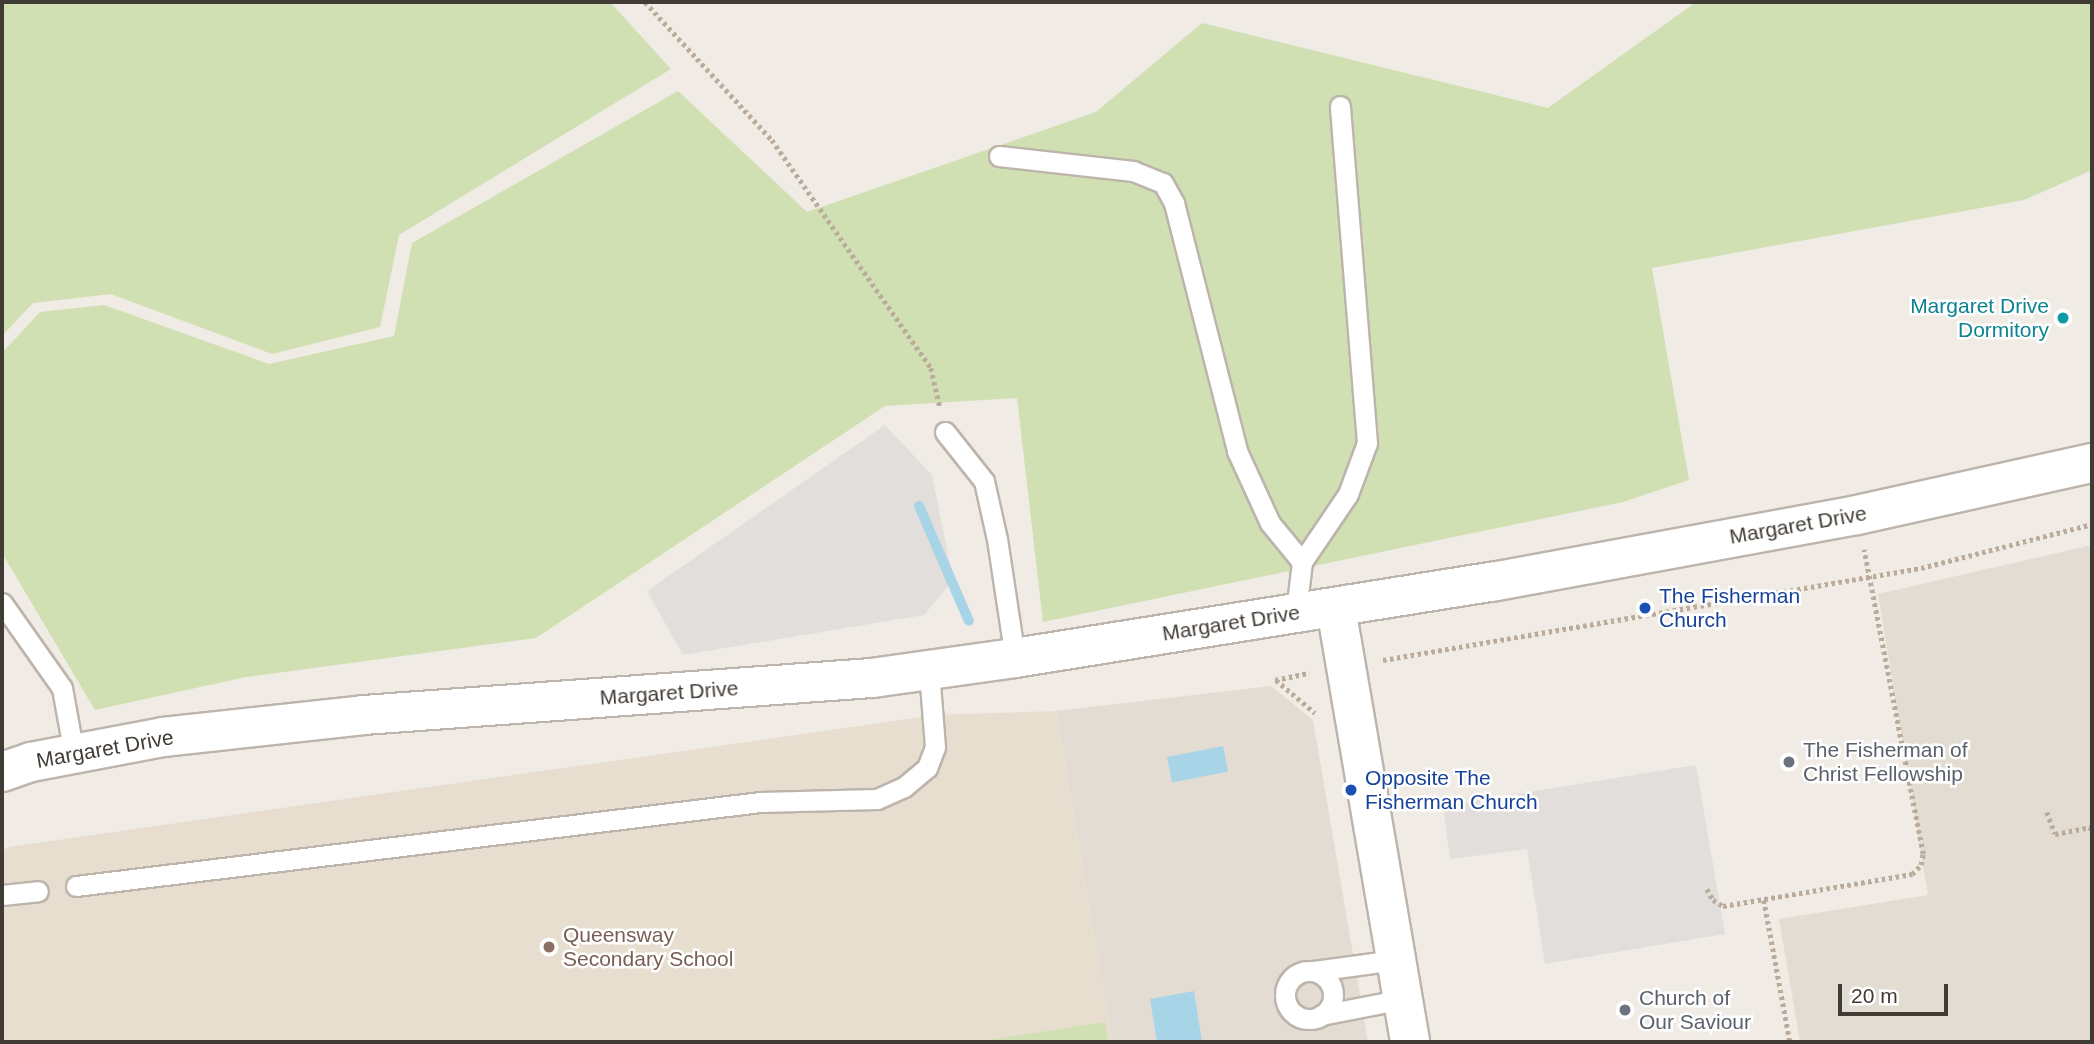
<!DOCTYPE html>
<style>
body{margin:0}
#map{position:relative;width:2094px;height:1044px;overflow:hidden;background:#f0ebe4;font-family:Helvetica,sans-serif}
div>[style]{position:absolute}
.residential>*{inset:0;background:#e3dcd3}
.education>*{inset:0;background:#e7ded0}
.green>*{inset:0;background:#d0e0b2}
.parking>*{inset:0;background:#e1dedc}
.water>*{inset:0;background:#a7d4e6;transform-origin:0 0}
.stream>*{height:10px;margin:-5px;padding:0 5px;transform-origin:5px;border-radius:5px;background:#a7d4e6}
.path>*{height:4.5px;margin-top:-2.25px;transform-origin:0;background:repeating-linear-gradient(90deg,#baab9b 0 3.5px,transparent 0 7px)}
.roads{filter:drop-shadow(2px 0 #bdb4ab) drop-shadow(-2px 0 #bdb4ab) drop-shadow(0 2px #bdb4ab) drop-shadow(0 -2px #bdb4ab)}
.service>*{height:19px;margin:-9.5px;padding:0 9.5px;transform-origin:9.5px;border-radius:9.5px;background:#fff}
.service>.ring{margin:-9.5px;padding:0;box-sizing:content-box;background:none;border:19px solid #fff;border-radius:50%}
.minor>*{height:38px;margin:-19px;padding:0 19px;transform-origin:19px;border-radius:19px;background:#fff}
.tertiary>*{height:38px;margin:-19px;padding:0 19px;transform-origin:19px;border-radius:19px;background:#fff}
.dots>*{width:19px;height:19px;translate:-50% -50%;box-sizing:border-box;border:4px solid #fff;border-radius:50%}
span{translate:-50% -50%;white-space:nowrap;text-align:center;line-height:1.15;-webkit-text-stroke:5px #fff;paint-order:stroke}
.culture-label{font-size:21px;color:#0d838f}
.right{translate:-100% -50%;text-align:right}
.street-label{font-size:21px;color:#413b35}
.transit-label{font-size:21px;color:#164399}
.left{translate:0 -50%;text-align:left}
.worship-label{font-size:21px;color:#5b616d}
.education-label{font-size:21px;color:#785e54}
.frame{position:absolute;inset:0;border:4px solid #413b35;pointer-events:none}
.scale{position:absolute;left:1838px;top:984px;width:110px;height:32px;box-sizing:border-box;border:4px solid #413b35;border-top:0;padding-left:9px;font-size:21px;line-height:24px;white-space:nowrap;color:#413b35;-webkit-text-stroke:5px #fff;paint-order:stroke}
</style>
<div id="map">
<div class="residential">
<div style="clip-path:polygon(2092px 545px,2092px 1042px,1800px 1042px,1779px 919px,1928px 895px,1878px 594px)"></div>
<div style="clip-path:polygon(1271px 686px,1313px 720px,1368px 1042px,1112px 1042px,1056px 711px)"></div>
</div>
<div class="education">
<div style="clip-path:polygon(1056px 711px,1112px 1042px,2px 1042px,2px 851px,9px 847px,935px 715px)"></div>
</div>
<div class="green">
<div style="clip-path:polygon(2px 2px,610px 2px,671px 69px,399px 235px,380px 327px,272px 354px,111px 294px,33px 303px,2px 336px)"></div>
<div style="clip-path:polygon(1696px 2px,2092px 2px,2092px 170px,2024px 200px,1652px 268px,1689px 480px,1623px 502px,1043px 622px,1017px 398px,885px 406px,536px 638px,246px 677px,95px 710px,2px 553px,2px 353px,40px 312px,104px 305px,269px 364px,394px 336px,412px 243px,678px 91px,807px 212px,1096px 112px,1202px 23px,1548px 108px)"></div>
<div style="clip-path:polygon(1105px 1022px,1108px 1042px,975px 1042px)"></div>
</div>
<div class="parking">
<div style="clip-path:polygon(885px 425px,932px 475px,953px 580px,924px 615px,683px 655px,647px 591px)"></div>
<div style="clip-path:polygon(1696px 765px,1725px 934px,1545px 964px,1527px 849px,1450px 859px,1443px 806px)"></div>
</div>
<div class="water">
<div style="left:1223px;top:746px;width:26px;height:57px;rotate:79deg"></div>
<div style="clip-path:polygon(1194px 991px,1202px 1042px,1157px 1042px,1150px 999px)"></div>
</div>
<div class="stream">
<div style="left:919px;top:506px;width:125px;rotate:66.5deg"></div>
</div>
<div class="path">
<div style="left:645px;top:2px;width:188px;rotate:47.4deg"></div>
<div style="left:772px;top:140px;width:278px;rotate:55.1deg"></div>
<div style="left:931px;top:368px;width:40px;rotate:77deg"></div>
<div style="left:1383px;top:660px;width:546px;rotate:-9.7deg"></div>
<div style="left:1921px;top:568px;width:177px;rotate:-14.4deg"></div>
<div style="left:1275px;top:680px;width:35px;rotate:-12deg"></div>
<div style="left:1276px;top:680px;width:51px;rotate:40.2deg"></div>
<div style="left:2047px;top:812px;width:23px;rotate:70deg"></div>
<div style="left:2055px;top:834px;width:36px;rotate:-11deg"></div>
<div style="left:2090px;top:827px;width:4px;rotate:63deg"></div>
<div style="left:1707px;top:889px;width:13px;rotate:61deg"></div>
<div style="left:1713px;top:900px;width:12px;rotate:31deg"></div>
<div style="left:1723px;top:906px;width:192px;rotate:-9.6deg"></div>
<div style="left:1912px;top:874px;width:13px;rotate:-45deg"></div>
<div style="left:1921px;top:865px;width:11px;rotate:-80deg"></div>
<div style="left:1923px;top:854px;width:310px;rotate:-101deg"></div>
<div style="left:1764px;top:900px;width:144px;rotate:79.6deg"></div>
</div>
<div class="roads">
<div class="service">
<div style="left:999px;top:156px;width:135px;rotate:6.4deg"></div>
<div style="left:1133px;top:171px;width:32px;rotate:22deg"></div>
<div style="left:1163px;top:183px;width:23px;rotate:61deg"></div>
<div style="left:1174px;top:203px;width:256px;rotate:75.7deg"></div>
<div style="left:1237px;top:451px;width:79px;rotate:65.4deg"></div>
<div style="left:1270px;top:523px;width:50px;rotate:50.6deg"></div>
<div style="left:945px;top:432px;width:63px;rotate:51.5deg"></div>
<div style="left:984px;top:481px;width:59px;rotate:77.4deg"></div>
<div style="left:997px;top:539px;width:120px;rotate:81.4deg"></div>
<div style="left:2px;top:603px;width:104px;rotate:54.8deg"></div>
<div style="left:62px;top:688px;width:67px;rotate:79.7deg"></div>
<div style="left:1296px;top:611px;width:49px;rotate:-83deg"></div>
<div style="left:1302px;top:562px;width:82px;rotate:-55.9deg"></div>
<div style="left:1348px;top:494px;width:54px;rotate:-69.6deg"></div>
<div style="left:1367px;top:443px;width:338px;rotate:-94.6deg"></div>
<div style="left:76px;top:886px;width:689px;rotate:-7deg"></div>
<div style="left:760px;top:802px;width:117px;rotate:-1.5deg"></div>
<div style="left:877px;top:799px;width:30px;rotate:-24deg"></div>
<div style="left:904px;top:787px;width:30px;rotate:-40deg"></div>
<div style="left:927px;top:768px;width:22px;rotate:-69deg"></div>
<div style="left:935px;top:747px;width:77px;rotate:-94.5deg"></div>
<div style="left:2px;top:895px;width:36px;rotate:-6deg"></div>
<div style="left:1314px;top:971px;width:82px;rotate:-7.7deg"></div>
<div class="ring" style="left:1285px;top:971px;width:29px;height:29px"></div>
<div style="left:1321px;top:1015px;width:84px;rotate:-11deg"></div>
</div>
<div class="minor">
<div style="left:1336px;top:608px;width:440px;rotate:80.3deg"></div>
</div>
<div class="tertiary">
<div style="left:2px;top:772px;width:31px;rotate:-19deg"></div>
<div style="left:31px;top:762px;width:134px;rotate:-10.7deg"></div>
<div style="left:163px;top:737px;width:202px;rotate:-6.2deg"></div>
<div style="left:364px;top:715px;width:509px;rotate:-4.17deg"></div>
<div style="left:872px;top:678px;width:144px;rotate:-8deg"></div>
<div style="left:1015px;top:658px;width:483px;rotate:-9.1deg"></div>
<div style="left:1492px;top:582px;width:371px;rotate:-10.4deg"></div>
<div style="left:1857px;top:515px;width:241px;rotate:-12.5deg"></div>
</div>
</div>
<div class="dots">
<div style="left:2063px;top:318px;background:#0f9aa8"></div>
<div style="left:1645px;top:608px;background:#1a4fb4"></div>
<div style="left:1789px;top:762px;background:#6b7280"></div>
<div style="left:1351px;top:790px;background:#1a4fb4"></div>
<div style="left:549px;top:947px;background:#8d6e63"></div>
<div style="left:1625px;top:1010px;background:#6b7280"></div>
</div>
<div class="culture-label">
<span class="right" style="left:2049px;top:318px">Margaret Drive<br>Dormitory</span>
</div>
<div class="street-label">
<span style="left:1798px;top:525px;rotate:-10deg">Margaret Drive</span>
<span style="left:1231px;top:623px;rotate:-9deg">Margaret Drive</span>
<span style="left:669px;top:693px;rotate:-4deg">Margaret Drive</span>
<span style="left:105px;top:749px;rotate:-10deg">Margaret Drive</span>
</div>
<div class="transit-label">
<span class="left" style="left:1659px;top:608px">The Fisherman<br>Church</span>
<span class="left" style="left:1365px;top:790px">Opposite The<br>Fisherman Church</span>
</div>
<div class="worship-label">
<span class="left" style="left:1803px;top:762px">The Fisherman of<br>Christ Fellowship</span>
<span class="left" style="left:1639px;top:1010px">Church of<br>Our Saviour</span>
</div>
<div class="education-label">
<span class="left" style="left:563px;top:947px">Queensway<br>Secondary School</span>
</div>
<div class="frame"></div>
<div class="scale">20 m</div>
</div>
